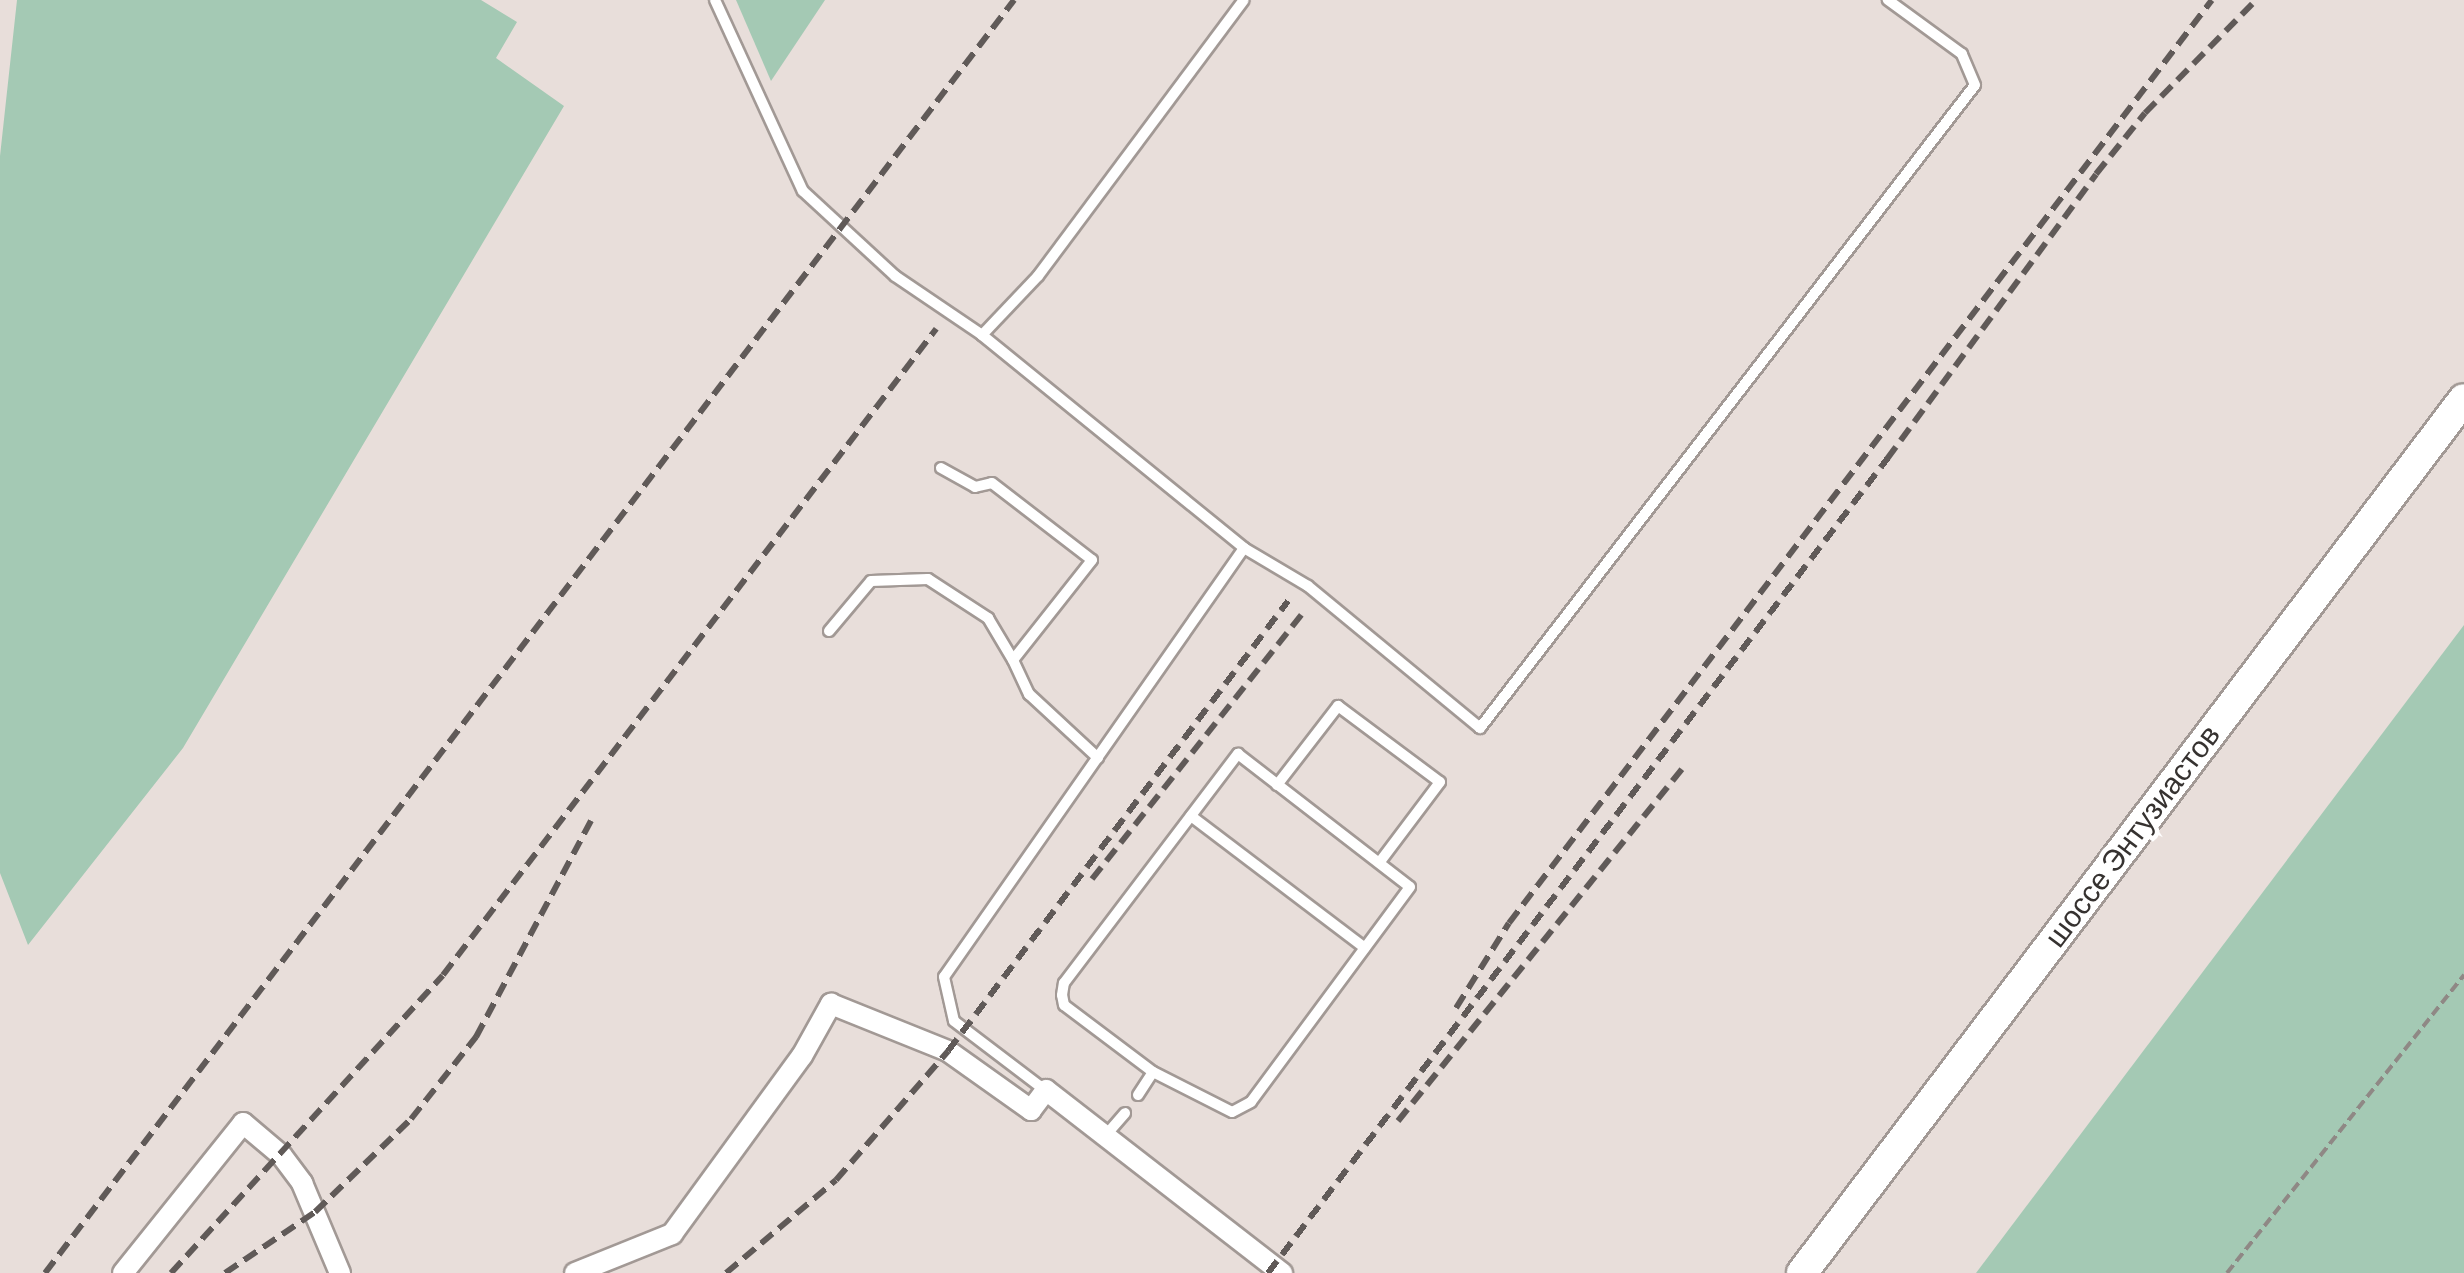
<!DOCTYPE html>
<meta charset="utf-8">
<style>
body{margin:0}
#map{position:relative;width:2464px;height:1273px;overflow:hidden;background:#e8deda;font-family:Barlow,sans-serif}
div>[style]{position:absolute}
.green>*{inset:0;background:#a4c9b4}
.path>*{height:4px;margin-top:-2px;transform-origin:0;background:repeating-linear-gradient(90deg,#8f8885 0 10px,transparent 0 15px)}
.roads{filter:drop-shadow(2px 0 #a29995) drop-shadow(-2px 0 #a29995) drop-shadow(0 2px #a29995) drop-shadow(0 -2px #a29995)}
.service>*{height:10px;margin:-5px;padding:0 5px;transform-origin:5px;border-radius:5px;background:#fff}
.minor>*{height:20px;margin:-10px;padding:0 10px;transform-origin:10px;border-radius:10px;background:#fff}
.secondary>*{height:30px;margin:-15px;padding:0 15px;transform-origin:15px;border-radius:15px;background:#fff}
.rail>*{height:6px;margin-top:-3px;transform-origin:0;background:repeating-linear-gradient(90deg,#605a58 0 15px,transparent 0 23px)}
span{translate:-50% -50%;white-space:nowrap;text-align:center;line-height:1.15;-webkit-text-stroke:9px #fff;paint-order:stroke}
.street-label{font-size:30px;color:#363230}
</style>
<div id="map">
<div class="green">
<div style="clip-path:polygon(17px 0,481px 0,517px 22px,496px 58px,564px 106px,183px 748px,28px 945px,0 873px,0 156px)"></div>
<div style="clip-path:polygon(736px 0,825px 0,771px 81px)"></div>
<div style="clip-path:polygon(2464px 625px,2464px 1273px,1976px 1273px)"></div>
</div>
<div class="path">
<div style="left:2227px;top:1273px;width:381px;rotate:-51.5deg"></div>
</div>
<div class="roads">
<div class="service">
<div style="left:715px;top:0;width:210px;rotate:65.3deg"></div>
<div style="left:803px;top:191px;width:125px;rotate:42.7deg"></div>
<div style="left:895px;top:276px;width:105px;rotate:34.1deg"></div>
<div style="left:982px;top:335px;width:338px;rotate:39.1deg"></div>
<div style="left:1244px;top:548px;width:523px;rotate:124.97deg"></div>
<div style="left:944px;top:977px;width:45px;rotate:77.2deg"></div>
<div style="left:954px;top:1021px;width:114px;rotate:37.2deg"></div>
<div style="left:982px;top:335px;width:81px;rotate:-46.5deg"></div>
<div style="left:1038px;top:276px;width:344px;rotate:-53.3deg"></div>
<div style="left:941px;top:468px;width:39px;rotate:29deg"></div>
<div style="left:975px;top:487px;width:17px;rotate:-13deg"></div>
<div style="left:992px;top:483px;width:126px;rotate:37.6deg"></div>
<div style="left:1092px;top:560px;width:127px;rotate:128.3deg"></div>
<div style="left:1013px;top:660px;width:38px;rotate:65deg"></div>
<div style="left:1029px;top:694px;width:94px;rotate:42.8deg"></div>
<div style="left:1244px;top:548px;width:74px;rotate:30.7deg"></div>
<div style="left:1308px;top:586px;width:223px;rotate:39.5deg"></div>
<div style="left:1480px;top:728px;width:811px;rotate:-52.41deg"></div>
<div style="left:1975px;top:85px;width:34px;rotate:-113deg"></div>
<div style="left:1962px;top:54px;width:92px;rotate:-143.9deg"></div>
<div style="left:829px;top:631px;width:65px;rotate:-50deg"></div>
<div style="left:871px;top:581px;width:57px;rotate:-2deg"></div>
<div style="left:928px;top:579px;width:72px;rotate:33deg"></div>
<div style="left:988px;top:618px;width:49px;rotate:59.2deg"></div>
<div style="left:1238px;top:754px;width:217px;rotate:37.7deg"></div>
<div style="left:1410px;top:887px;width:267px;rotate:126.5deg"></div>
<div style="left:1251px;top:1102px;width:21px;rotate:152deg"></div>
<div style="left:1232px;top:1112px;width:89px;rotate:-153.1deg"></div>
<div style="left:1153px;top:1072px;width:111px;rotate:-143deg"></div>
<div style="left:1064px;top:1005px;width:10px;rotate:-101deg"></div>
<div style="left:1062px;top:995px;width:12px;rotate:-81deg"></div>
<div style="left:1064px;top:983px;width:288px;rotate:-52.8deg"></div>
<div style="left:1277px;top:785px;width:100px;rotate:-52.3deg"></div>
<div style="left:1338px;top:706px;width:127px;rotate:36.7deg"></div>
<div style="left:1440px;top:782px;width:101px;rotate:127deg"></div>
<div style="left:1191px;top:816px;width:218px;rotate:37.2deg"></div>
<div style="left:1138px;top:1095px;width:27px;rotate:-57deg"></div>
<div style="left:1106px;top:1135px;width:29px;rotate:-49deg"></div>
</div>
<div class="minor">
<div style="left:123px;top:1273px;width:192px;rotate:-51.3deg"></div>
<div style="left:243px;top:1123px;width:51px;rotate:40.2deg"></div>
<div style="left:282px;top:1156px;width:34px;rotate:53deg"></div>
<div style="left:302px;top:1183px;width:98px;rotate:67.1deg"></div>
<div style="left:575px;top:1273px;width:105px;rotate:-21.9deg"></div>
<div style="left:672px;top:1234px;width:220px;rotate:-53.9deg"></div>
<div style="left:802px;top:1056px;width:60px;rotate:-60.9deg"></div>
<div style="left:831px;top:1004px;width:126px;rotate:21.9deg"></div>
<div style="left:948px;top:1051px;width:102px;rotate:35.4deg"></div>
<div style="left:1031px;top:1110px;width:25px;rotate:-53deg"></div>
<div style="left:1046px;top:1090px;width:299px;rotate:37.8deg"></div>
</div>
<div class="secondary">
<div style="left:1802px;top:1273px;width:1096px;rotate:-52.86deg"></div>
</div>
</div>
<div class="rail">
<div style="left:1092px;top:879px;width:341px;rotate:-51.6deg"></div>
<div style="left:1456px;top:1008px;width:100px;rotate:-58.1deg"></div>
<div style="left:1509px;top:923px;width:1160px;rotate:-52.71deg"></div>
<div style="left:1398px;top:1121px;width:455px;rotate:-51.1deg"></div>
<div style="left:45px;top:1273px;width:1600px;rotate:-52.72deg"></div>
<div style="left:171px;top:1273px;width:403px;rotate:-47.6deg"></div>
<div style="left:443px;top:975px;width:813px;rotate:-52.65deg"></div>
<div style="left:225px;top:1273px;width:109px;rotate:-34.1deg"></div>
<div style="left:315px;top:1212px;width:134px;rotate:-44.1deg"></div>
<div style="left:411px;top:1119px;width:105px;rotate:-51.6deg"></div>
<div style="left:476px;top:1037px;width:245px;rotate:-62deg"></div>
<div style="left:726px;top:1273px;width:144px;rotate:-40.2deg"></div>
<div style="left:836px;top:1180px;width:171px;rotate:-49deg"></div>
<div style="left:948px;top:1051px;width:564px;rotate:-52.93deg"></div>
<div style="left:1268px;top:1273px;width:1023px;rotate:-52.75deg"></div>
<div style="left:1887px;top:459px;width:353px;rotate:-53.7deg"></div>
<div style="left:2096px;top:174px;width:78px;rotate:-51.2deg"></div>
<div style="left:2145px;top:113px;width:158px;rotate:-45.5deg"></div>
</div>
<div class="street-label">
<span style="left:2131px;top:835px;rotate:-53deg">шоссе Энтузиастов</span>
</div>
</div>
